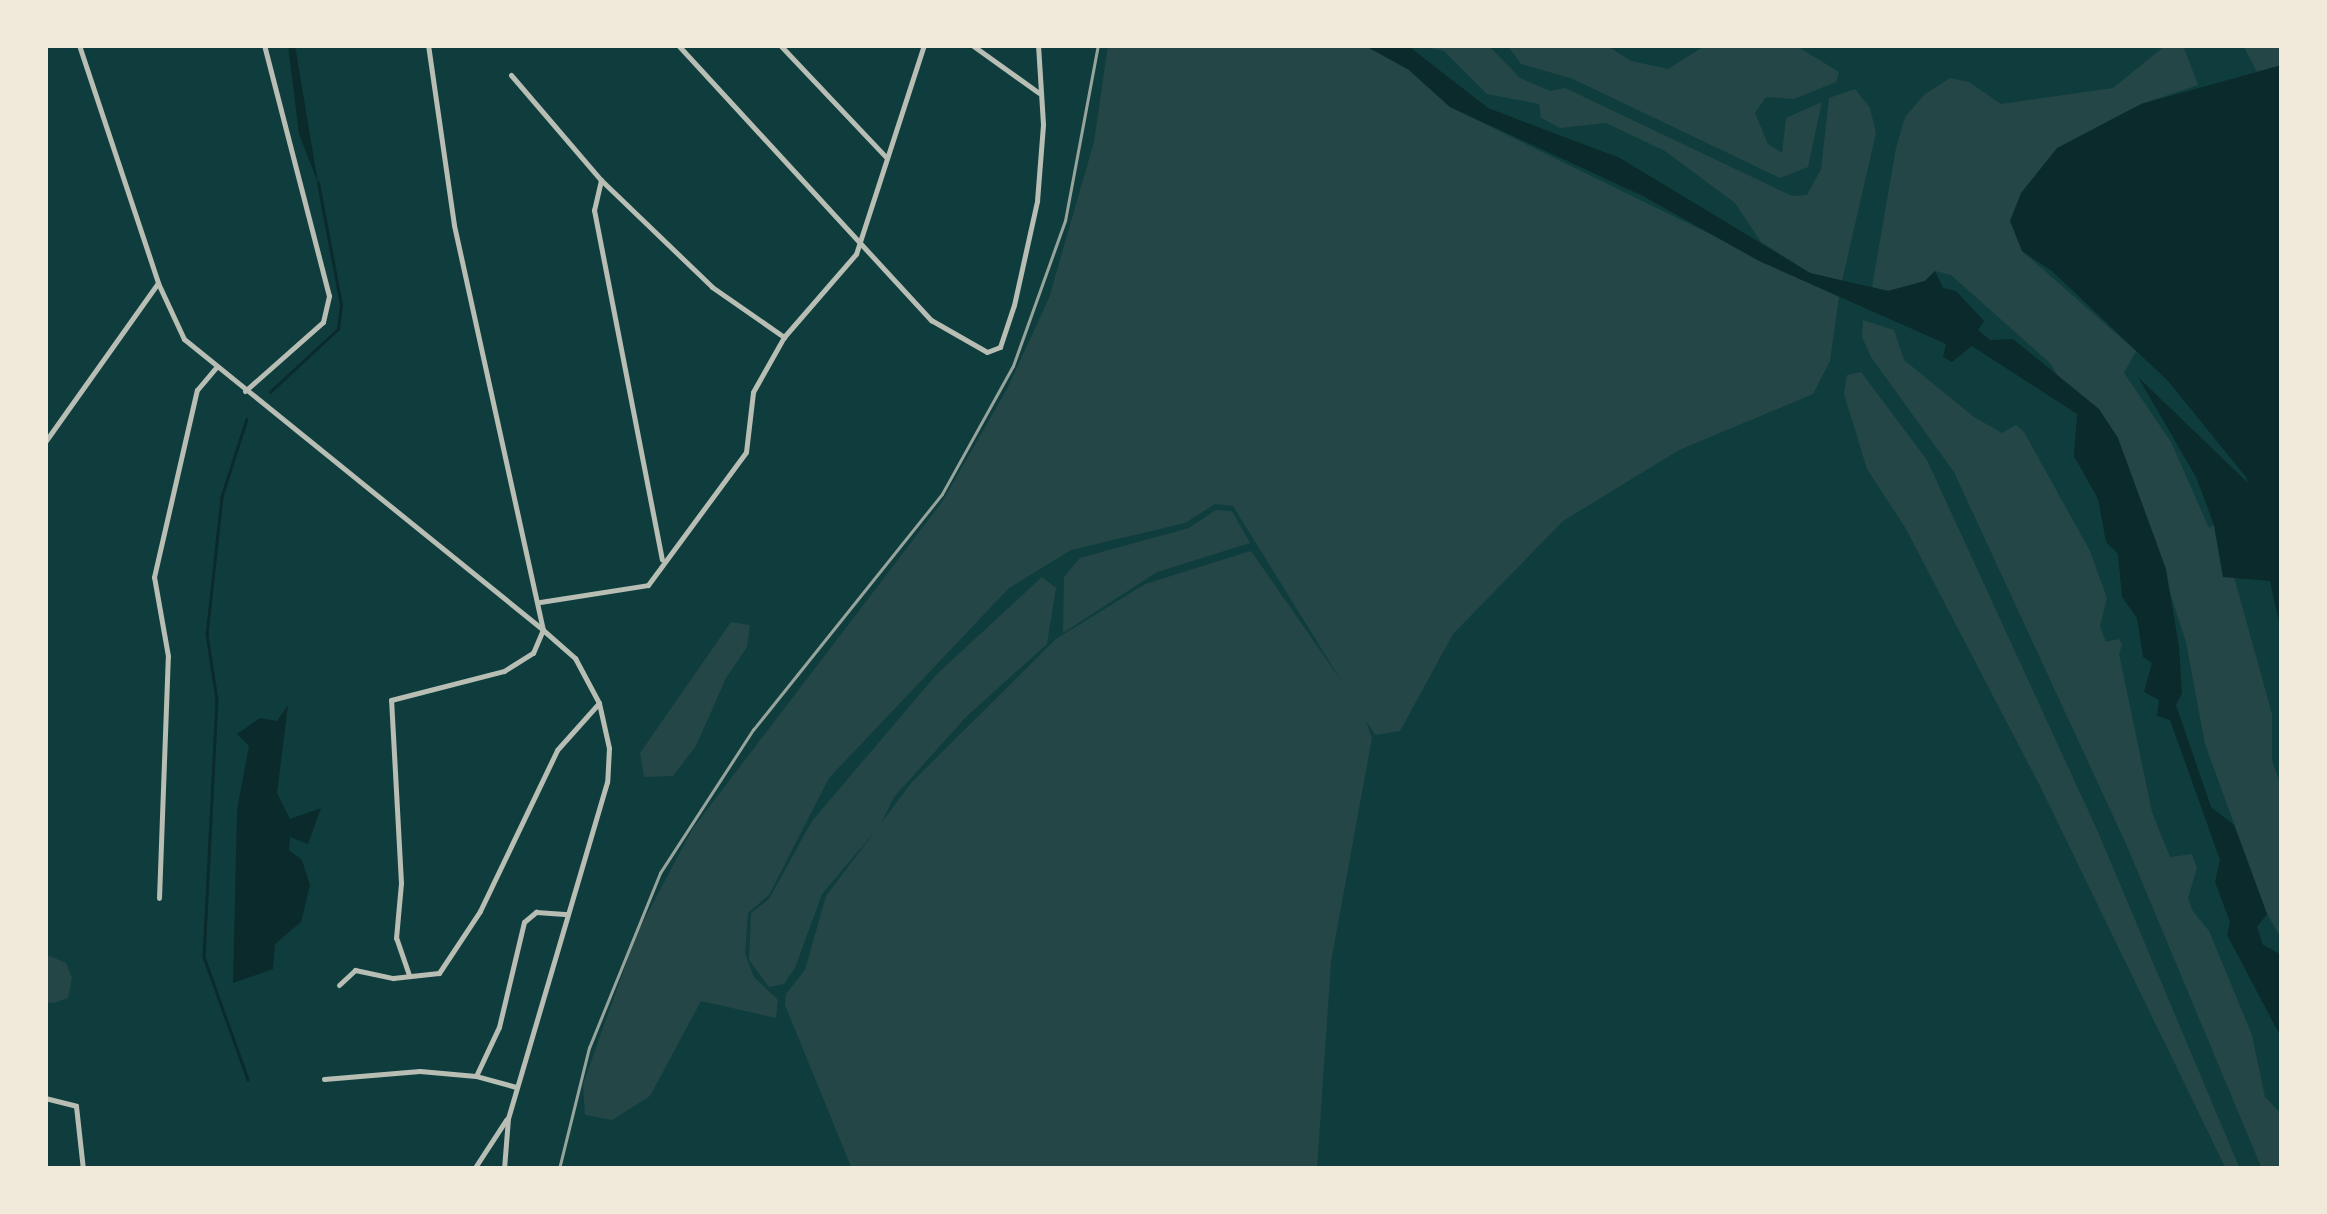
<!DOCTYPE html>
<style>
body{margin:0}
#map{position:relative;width:2327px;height:1214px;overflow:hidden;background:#0f3d3e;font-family:Mulish,sans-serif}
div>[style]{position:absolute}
.green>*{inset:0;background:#244646}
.water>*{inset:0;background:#0a2a2b}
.stream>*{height:2.5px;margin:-1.25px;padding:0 1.25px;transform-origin:1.25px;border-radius:1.25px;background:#0a2a2b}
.minor>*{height:5px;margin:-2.5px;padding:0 2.5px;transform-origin:2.5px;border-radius:2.5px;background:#b8beb3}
.rail>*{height:2.5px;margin:-1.25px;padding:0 1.25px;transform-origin:1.25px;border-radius:1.25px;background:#97a49c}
span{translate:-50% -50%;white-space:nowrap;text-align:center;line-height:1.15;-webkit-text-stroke:10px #f1e9da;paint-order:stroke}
.frame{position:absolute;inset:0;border:48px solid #f1e9da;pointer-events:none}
</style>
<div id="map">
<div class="green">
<div style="clip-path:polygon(1108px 45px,1364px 45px,1409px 70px,1450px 107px,1839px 297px,1830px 361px,1813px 394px,1679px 450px,1563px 521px,1453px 634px,1400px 731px,1375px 735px,1233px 506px,1215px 504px,1185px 523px,1071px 550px,1009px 588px,829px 778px,769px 895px,748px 913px,745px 954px,754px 977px,778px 1000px,776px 1018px,701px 1001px,650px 1096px,612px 1120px,585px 1115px,583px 1084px,637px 933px,693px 828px,942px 502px,1007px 389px,1049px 298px,1094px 142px)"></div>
<div style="clip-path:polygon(1415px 45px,1488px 45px,1520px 78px,1550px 91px,1565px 88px,1792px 196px,1807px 195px,1821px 169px,1829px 98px,1855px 89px,1870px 108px,1876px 133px,1842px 281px,1810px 273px,1761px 242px,1735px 203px,1665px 151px,1606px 123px,1560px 128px,1541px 118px,1539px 104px,1487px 94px,1444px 51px)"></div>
<div style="clip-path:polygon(1606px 45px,1631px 61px,1668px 69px,1706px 45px,1795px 45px,1839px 72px,1836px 82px,1794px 99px,1766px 97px,1755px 113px,1768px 144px,1782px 153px,1786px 118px,1822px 102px,1808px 167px,1780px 178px,1573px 79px,1521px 64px,1508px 46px)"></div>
<div style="clip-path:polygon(2166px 45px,2183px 45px,2198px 85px,2141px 104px,2022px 251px,2136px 351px,2124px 373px,2171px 442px,2209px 528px,2214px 525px,2223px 576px,2234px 577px,2272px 714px,2272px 761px,2282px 788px,2282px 939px,2267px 914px,2205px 744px,2186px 642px,2146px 519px,2050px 363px,1951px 275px,1935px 271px,1925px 281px,1888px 291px,1872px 287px,1896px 148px,1905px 117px,1924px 95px,1950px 78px,1969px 82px,2001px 104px,2113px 88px)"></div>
<div style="clip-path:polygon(2243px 45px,2282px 45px,2282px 65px,2257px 72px)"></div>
<div style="clip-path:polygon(1863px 320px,1894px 330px,1904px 360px,1974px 417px,2002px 433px,2016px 425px,2024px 432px,2090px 551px,2107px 598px,2100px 626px,2106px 642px,2119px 639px,2122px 645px,2119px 654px,2152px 812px,2170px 857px,2192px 854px,2197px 868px,2188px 898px,2192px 910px,2209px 931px,2252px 1035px,2265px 1097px,2282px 1115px,2282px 1169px,2262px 1169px,2127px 846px,1954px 472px,1871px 357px,1862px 337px)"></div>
<div style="clip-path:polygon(1861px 372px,1927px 460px,2098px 832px,2240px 1169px,2226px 1169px,2040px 786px,1906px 529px,1867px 469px,1844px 394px,1847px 375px)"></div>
<div style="clip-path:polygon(1216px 510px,1232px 511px,1250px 543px,1157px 572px,1063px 633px,1064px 577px,1080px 558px,1189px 528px)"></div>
<div style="clip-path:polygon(1251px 551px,1363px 712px,1372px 738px,1331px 962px,1317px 1169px,852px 1169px,785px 1005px,786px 994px,805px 970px,826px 896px,912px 782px,1056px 639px,1145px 584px)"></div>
<div style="clip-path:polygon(1042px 577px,1056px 588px,1047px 644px,967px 716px,894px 797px,881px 824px,822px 894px,795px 968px,784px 984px,769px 987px,749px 960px,751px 913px,769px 899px,812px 821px,937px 674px)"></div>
<div style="clip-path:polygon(731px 622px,750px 625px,747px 647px,726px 678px,696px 746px,673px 776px,644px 777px,640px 753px)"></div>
<div style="clip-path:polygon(45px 954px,66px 963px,72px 978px,68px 998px,54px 1003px,45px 1002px)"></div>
</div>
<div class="water">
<div style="clip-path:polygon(288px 45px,295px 45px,318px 183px,299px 134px)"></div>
<div style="clip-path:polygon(1364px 45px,1407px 45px,1488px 108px,1620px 158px,1810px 273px,1888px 291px,1925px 281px,1935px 271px,1943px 288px,1956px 291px,1984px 321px,1978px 330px,1990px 340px,2013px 339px,2099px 409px,2118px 438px,2166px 569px,2179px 647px,2182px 693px,2176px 705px,2211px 807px,2234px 825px,2267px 914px,2257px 927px,2263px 945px,2282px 955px,2282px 1039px,2227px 935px,2230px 922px,2215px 882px,2220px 860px,2170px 720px,2157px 716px,2159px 700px,2144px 692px,2152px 663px,2143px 657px,2137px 618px,2122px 597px,2118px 554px,2106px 542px,2098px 499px,2074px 456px,2077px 414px,1972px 346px,1952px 362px,1943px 357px,1946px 344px,1759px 261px,1643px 196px,1450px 107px,1409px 70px)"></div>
<div style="clip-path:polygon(2282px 65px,2282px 636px,2270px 581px,2223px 577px,2214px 525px,2196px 477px,2138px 377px,2248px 483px,2246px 477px,2168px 381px,2052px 271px,2022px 251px,2010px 221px,2021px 193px,2057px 148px,2141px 104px)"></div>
<div style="clip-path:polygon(288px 705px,277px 793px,290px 819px,321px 808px,308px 844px,290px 837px,289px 850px,302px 860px,310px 885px,301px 922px,275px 944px,273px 969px,233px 983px,237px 810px,249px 746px,237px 734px,260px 718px,277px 721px)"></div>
</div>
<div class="stream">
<div style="left:270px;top:392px;width:93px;rotate:-42.8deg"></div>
<div style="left:338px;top:329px;width:24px;rotate:-83deg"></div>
<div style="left:341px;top:305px;width:124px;rotate:-100.7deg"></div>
<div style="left:247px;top:419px;width:82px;rotate:107.8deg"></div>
<div style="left:222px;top:497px;width:138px;rotate:96.2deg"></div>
<div style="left:207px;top:634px;width:67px;rotate:81.4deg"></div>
<div style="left:217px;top:700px;width:257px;rotate:92.9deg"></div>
<div style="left:204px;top:957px;width:130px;rotate:70.2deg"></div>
</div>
<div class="minor">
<div style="left:79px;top:45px;width:251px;rotate:71.6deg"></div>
<div style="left:158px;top:283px;width:62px;rotate:65.1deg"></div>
<div style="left:184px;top:339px;width:462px;rotate:39deg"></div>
<div style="left:543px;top:630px;width:43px;rotate:41.2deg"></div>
<div style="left:575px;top:658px;width:51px;rotate:61.9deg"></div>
<div style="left:599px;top:703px;width:46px;rotate:77.5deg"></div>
<div style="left:609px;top:748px;width:34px;rotate:93deg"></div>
<div style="left:607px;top:782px;width:350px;rotate:106.4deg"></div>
<div style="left:508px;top:1118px;width:51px;rotate:94.5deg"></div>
<div style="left:678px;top:45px;width:374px;rotate:47.4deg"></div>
<div style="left:931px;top:320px;width:64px;rotate:29.7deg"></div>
<div style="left:987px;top:352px;width:14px;rotate:-21deg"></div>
<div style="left:1000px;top:347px;width:44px;rotate:-71.6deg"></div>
<div style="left:1014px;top:305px;width:107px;rotate:-77.5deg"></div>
<div style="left:1037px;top:201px;width:77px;rotate:-85.5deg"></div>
<div style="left:1043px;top:124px;width:79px;rotate:-93.6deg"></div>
<div style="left:780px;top:45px;width:154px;rotate:46.6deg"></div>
<div style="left:972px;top:45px;width:82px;rotate:35.6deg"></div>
<div style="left:511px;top:75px;width:138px;rotate:49.4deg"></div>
<div style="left:601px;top:180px;width:154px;rotate:43.9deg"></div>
<div style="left:712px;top:287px;width:88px;rotate:34.8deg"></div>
<div style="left:601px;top:180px;width:31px;rotate:103deg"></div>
<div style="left:594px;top:210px;width:356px;rotate:79deg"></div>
<div style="left:245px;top:391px;width:104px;rotate:-41.5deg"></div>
<div style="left:323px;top:322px;width:27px;rotate:-77deg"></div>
<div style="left:329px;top:296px;width:259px;rotate:-104.5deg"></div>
<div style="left:45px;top:442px;width:195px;rotate:-54.6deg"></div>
<div style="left:540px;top:602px;width:109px;rotate:-8.9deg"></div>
<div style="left:648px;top:585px;width:165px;rotate:-53.6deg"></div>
<div style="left:746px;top:452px;width:60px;rotate:-83.3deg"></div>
<div style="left:753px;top:392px;width:63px;rotate:-60.6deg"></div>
<div style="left:784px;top:337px;width:110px;rotate:-49.1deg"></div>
<div style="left:856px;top:254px;width:220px;rotate:-72deg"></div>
<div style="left:159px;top:898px;width:242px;rotate:-87.9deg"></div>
<div style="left:168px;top:656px;width:80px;rotate:-100deg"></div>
<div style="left:154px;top:577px;width:192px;rotate:-77.1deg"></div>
<div style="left:197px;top:390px;width:30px;rotate:-50deg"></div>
<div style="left:409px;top:975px;width:39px;rotate:-109deg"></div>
<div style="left:396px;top:938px;width:55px;rotate:-84.8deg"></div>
<div style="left:401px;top:883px;width:183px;rotate:-93.1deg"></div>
<div style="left:391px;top:700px;width:117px;rotate:-14.4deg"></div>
<div style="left:504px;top:671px;width:34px;rotate:-32deg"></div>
<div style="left:533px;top:653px;width:25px;rotate:-67deg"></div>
<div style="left:543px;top:630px;width:415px;rotate:-102.4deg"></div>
<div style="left:454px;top:225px;width:182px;rotate:-98.2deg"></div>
<div style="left:339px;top:985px;width:22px;rotate:-43deg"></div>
<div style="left:355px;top:970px;width:39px;rotate:12deg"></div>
<div style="left:393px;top:978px;width:46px;rotate:-6.2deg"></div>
<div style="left:439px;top:973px;width:74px;rotate:-56.5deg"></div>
<div style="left:480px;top:911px;width:178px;rotate:-64.4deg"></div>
<div style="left:557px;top:750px;width:63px;rotate:-48.2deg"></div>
<div style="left:324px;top:1079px;width:96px;rotate:-4.8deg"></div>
<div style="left:420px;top:1071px;width:56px;rotate:5.1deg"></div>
<div style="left:516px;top:1087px;width:41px;rotate:-164.6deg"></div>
<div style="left:476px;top:1076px;width:54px;rotate:-64.9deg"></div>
<div style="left:499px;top:1027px;width:108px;rotate:-76.6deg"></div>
<div style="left:524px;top:922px;width:16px;rotate:-40deg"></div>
<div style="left:536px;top:912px;width:32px;rotate:4deg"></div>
<div style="left:45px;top:1098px;width:32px;rotate:14deg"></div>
<div style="left:76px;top:1106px;width:63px;rotate:83.7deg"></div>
<div style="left:45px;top:1167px;width:2px;rotate:90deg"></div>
<div style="left:474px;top:1169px;width:59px;rotate:-56.9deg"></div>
</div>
<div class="rail">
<div style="left:559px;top:1169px;width:125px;rotate:-76.1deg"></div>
<div style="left:589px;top:1048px;width:189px;rotate:-67.9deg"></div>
<div style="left:660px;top:873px;width:171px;rotate:-57deg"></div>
<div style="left:753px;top:730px;width:302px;rotate:-51.3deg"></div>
<div style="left:942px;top:494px;width:146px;rotate:-61deg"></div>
<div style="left:1013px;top:366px;width:154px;rotate:-70.3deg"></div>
<div style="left:1065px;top:221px;width:179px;rotate:-79.4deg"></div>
</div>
<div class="frame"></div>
</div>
